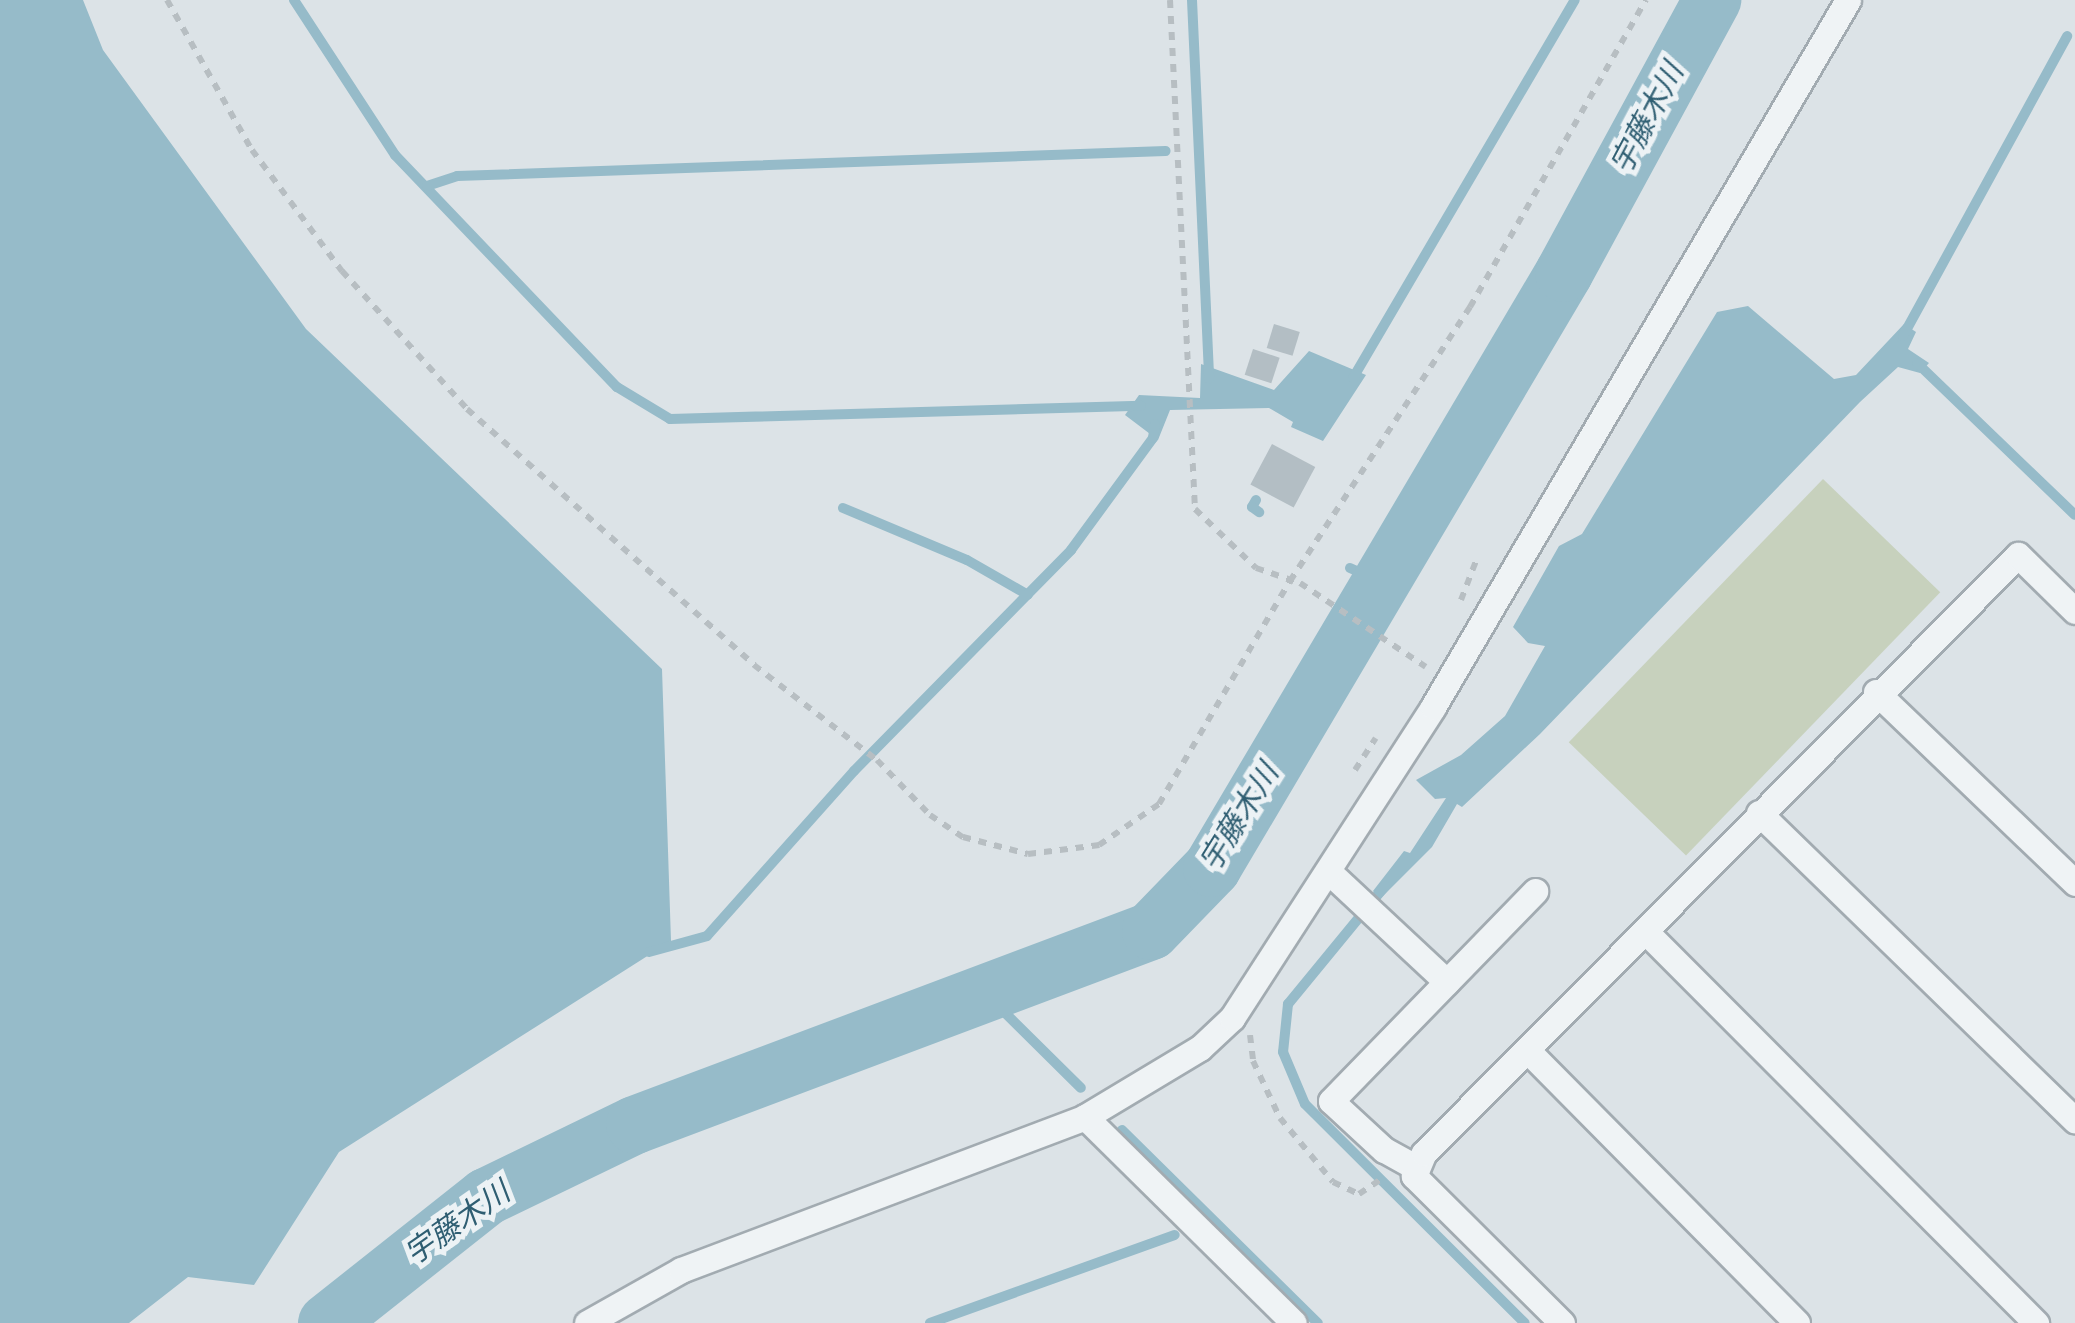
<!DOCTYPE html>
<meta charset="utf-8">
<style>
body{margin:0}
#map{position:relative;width:2075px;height:1323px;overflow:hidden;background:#dce3e7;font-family:"Varela Round","Noto Sans JP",sans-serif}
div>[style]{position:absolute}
.green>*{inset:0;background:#c7d1bd;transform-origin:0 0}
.water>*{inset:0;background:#96bbc9}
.stream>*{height:10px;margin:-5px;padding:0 5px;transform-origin:5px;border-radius:5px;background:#96bbc9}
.river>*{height:58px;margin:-29px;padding:0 29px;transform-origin:29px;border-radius:29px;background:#96bbc9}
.building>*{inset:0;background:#b3bec4;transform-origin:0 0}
.path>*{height:6px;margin-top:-3px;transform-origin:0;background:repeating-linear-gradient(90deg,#b7bec2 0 8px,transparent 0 16px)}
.roads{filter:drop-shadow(2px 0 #a2abb1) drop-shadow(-2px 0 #a2abb1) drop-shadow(0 2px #a2abb1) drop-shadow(0 -2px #a2abb1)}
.street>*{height:25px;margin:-12.5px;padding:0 12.5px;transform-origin:12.5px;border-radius:12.5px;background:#eff3f5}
span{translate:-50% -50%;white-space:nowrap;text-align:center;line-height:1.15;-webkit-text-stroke:10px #ecf2f5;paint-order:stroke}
.water-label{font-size:30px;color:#2f5e72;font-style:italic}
</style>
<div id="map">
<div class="green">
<div style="left:1823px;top:479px;width:163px;height:366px;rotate:44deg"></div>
</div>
<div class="water">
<div style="clip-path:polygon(0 0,83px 0,103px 50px,306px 329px,662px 669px,671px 941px,339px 1152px,254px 1285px,188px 1277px,129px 1323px,0 1323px)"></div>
<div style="clip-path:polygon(1748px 306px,1834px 379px,1856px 375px,1904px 324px,1916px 332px,1908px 349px,1929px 363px,1920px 373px,1898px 367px,1860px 402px,1540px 734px,1462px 807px,1457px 804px,1432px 847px,1380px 899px,1373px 891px,1404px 851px,1410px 853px,1446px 798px,1435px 799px,1416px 780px,1461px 755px,1505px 716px,1545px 646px,1528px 643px,1513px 627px,1559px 546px,1582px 534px,1717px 312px)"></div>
<div style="clip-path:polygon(1309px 351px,1366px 375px,1323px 441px,1291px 427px,1293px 422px,1269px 408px,1170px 410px,1158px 440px,1125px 415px,1139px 395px,1200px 398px,1201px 364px,1274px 390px)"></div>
</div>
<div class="stream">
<div style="left:294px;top:0;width:185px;rotate:56.9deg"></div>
<div style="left:395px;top:155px;width:321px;rotate:46.3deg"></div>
<div style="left:617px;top:387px;width:62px;rotate:31.1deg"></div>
<div style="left:670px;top:419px;width:471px;rotate:-1.6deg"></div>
<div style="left:1192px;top:0;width:379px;rotate:87.4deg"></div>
<div style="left:427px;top:186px;width:32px;rotate:-18deg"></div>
<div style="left:457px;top:176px;width:709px;rotate:-2.02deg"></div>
<div style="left:1903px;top:336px;width:342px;rotate:-61.3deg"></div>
<div style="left:1917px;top:363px;width:219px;rotate:43.9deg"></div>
<div style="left:1353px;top:378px;width:438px;rotate:-59.6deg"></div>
<div style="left:1256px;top:500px;width:8px;rotate:120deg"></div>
<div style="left:1252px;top:507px;width:9px;rotate:36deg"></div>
<div style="left:843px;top:508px;width:134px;rotate:22.8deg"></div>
<div style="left:967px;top:560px;width:70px;rotate:29.8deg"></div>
<div style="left:1350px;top:568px;width:35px;rotate:24deg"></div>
<div style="left:1385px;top:886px;width:153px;rotate:129.4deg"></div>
<div style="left:1288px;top:1004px;width:48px;rotate:95.9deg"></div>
<div style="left:1283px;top:1052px;width:56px;rotate:67.1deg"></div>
<div style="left:1305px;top:1104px;width:310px;rotate:44.9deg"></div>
<div style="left:649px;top:952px;width:60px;rotate:-15.4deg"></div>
<div style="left:707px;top:936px;width:221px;rotate:-48.3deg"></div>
<div style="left:854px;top:771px;width:310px;rotate:-45.5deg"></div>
<div style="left:1071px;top:550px;width:139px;rotate:-53.8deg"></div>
<div style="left:1153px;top:438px;width:14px;rotate:-82deg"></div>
<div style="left:987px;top:995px;width:132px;rotate:44.7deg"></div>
<div style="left:1122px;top:1130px;width:275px;rotate:44.6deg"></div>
<div style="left:930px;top:1323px;width:260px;rotate:-19.8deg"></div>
</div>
<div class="river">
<div style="left:327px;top:1323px;width:203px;rotate:-38.4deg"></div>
<div style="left:486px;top:1197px;width:165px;rotate:-25.8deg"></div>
<div style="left:635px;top:1125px;width:551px;rotate:-20.6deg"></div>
<div style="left:1151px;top:931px;width:88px;rotate:-45.9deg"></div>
<div style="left:1212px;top:868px;width:691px;rotate:-59.39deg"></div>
<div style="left:1564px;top:273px;width:311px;rotate:-61.5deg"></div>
</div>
<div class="building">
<div style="left:1274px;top:324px;width:27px;height:25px;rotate:17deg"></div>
<div style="left:1253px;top:349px;width:28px;height:27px;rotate:18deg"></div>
<div style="left:1272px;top:444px;width:49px;height:46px;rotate:28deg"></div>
</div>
<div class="path">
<div style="left:167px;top:0;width:172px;rotate:60.5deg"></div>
<div style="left:252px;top:150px;width:151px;rotate:53.4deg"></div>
<div style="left:342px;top:271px;width:186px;rotate:47.8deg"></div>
<div style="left:467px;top:409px;width:385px;rotate:41.7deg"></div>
<div style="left:754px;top:665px;width:155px;rotate:37.7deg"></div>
<div style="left:877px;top:760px;width:76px;rotate:46.1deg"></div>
<div style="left:930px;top:815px;width:40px;rotate:34deg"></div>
<div style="left:963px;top:837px;width:67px;rotate:14.7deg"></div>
<div style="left:1028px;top:854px;width:72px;rotate:-7.2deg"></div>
<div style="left:1099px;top:845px;width:73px;rotate:-34.3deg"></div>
<div style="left:1159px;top:804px;width:259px;rotate:-59.6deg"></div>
<div style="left:1290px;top:581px;width:328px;rotate:-56.7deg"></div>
<div style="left:1470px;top:307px;width:354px;rotate:-60.2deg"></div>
<div style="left:1170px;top:0;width:510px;rotate:87.19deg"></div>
<div style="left:1195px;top:509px;width:85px;rotate:44deg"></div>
<div style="left:1256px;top:568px;width:46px;rotate:18.8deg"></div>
<div style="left:1300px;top:583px;width:151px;rotate:33.7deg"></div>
<div style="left:1461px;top:600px;width:42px;rotate:-69deg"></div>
<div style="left:1355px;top:770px;width:38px;rotate:-57deg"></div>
<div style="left:1250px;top:1035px;width:26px;rotate:83deg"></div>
<div style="left:1253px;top:1061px;width:63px;rotate:64.7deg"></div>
<div style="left:1280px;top:1118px;width:83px;rotate:50.4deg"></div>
<div style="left:1333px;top:1182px;width:29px;rotate:25deg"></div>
<div style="left:1359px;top:1194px;width:30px;rotate:-34deg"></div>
</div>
<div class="roads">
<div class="street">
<div style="left:1876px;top:692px;width:276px;rotate:43.8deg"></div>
<div style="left:1759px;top:813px;width:441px;rotate:44.2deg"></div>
<div style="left:1329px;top:872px;width:161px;rotate:43deg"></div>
<div style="left:1645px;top:931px;width:554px;rotate:45.07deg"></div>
<div style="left:1529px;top:1052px;width:381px;rotate:45.3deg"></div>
<div style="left:1085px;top:1117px;width:293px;rotate:44.6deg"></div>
<div style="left:1417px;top:1168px;width:38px;rotate:-151deg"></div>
<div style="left:1384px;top:1150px;width:72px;rotate:-137.2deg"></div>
<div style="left:1331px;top:1101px;width:293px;rotate:-45.8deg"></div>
<div style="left:587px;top:1323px;width:108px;rotate:-29.4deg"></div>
<div style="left:681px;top:1270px;width:432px;rotate:-20.7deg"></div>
<div style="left:1085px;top:1117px;width:134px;rotate:-31deg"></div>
<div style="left:1200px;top:1048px;width:44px;rotate:-43.2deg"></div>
<div style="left:1232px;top:1018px;width:370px;rotate:-57.1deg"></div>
<div style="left:1433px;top:707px;width:820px;rotate:-59.59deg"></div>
<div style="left:1562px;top:1323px;width:209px;rotate:-135.2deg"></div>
<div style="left:1414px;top:1176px;width:25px;rotate:-67deg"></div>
<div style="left:1424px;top:1153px;width:843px;rotate:-45.19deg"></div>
<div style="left:2018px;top:555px;width:80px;rotate:44.5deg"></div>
</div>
</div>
<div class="water-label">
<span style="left:1648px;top:119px;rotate:-62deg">宇藤木川</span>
<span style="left:1240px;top:818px;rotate:-58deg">宇藤木川</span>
<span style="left:458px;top:1224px;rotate:-35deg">宇藤木川</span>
</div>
</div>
